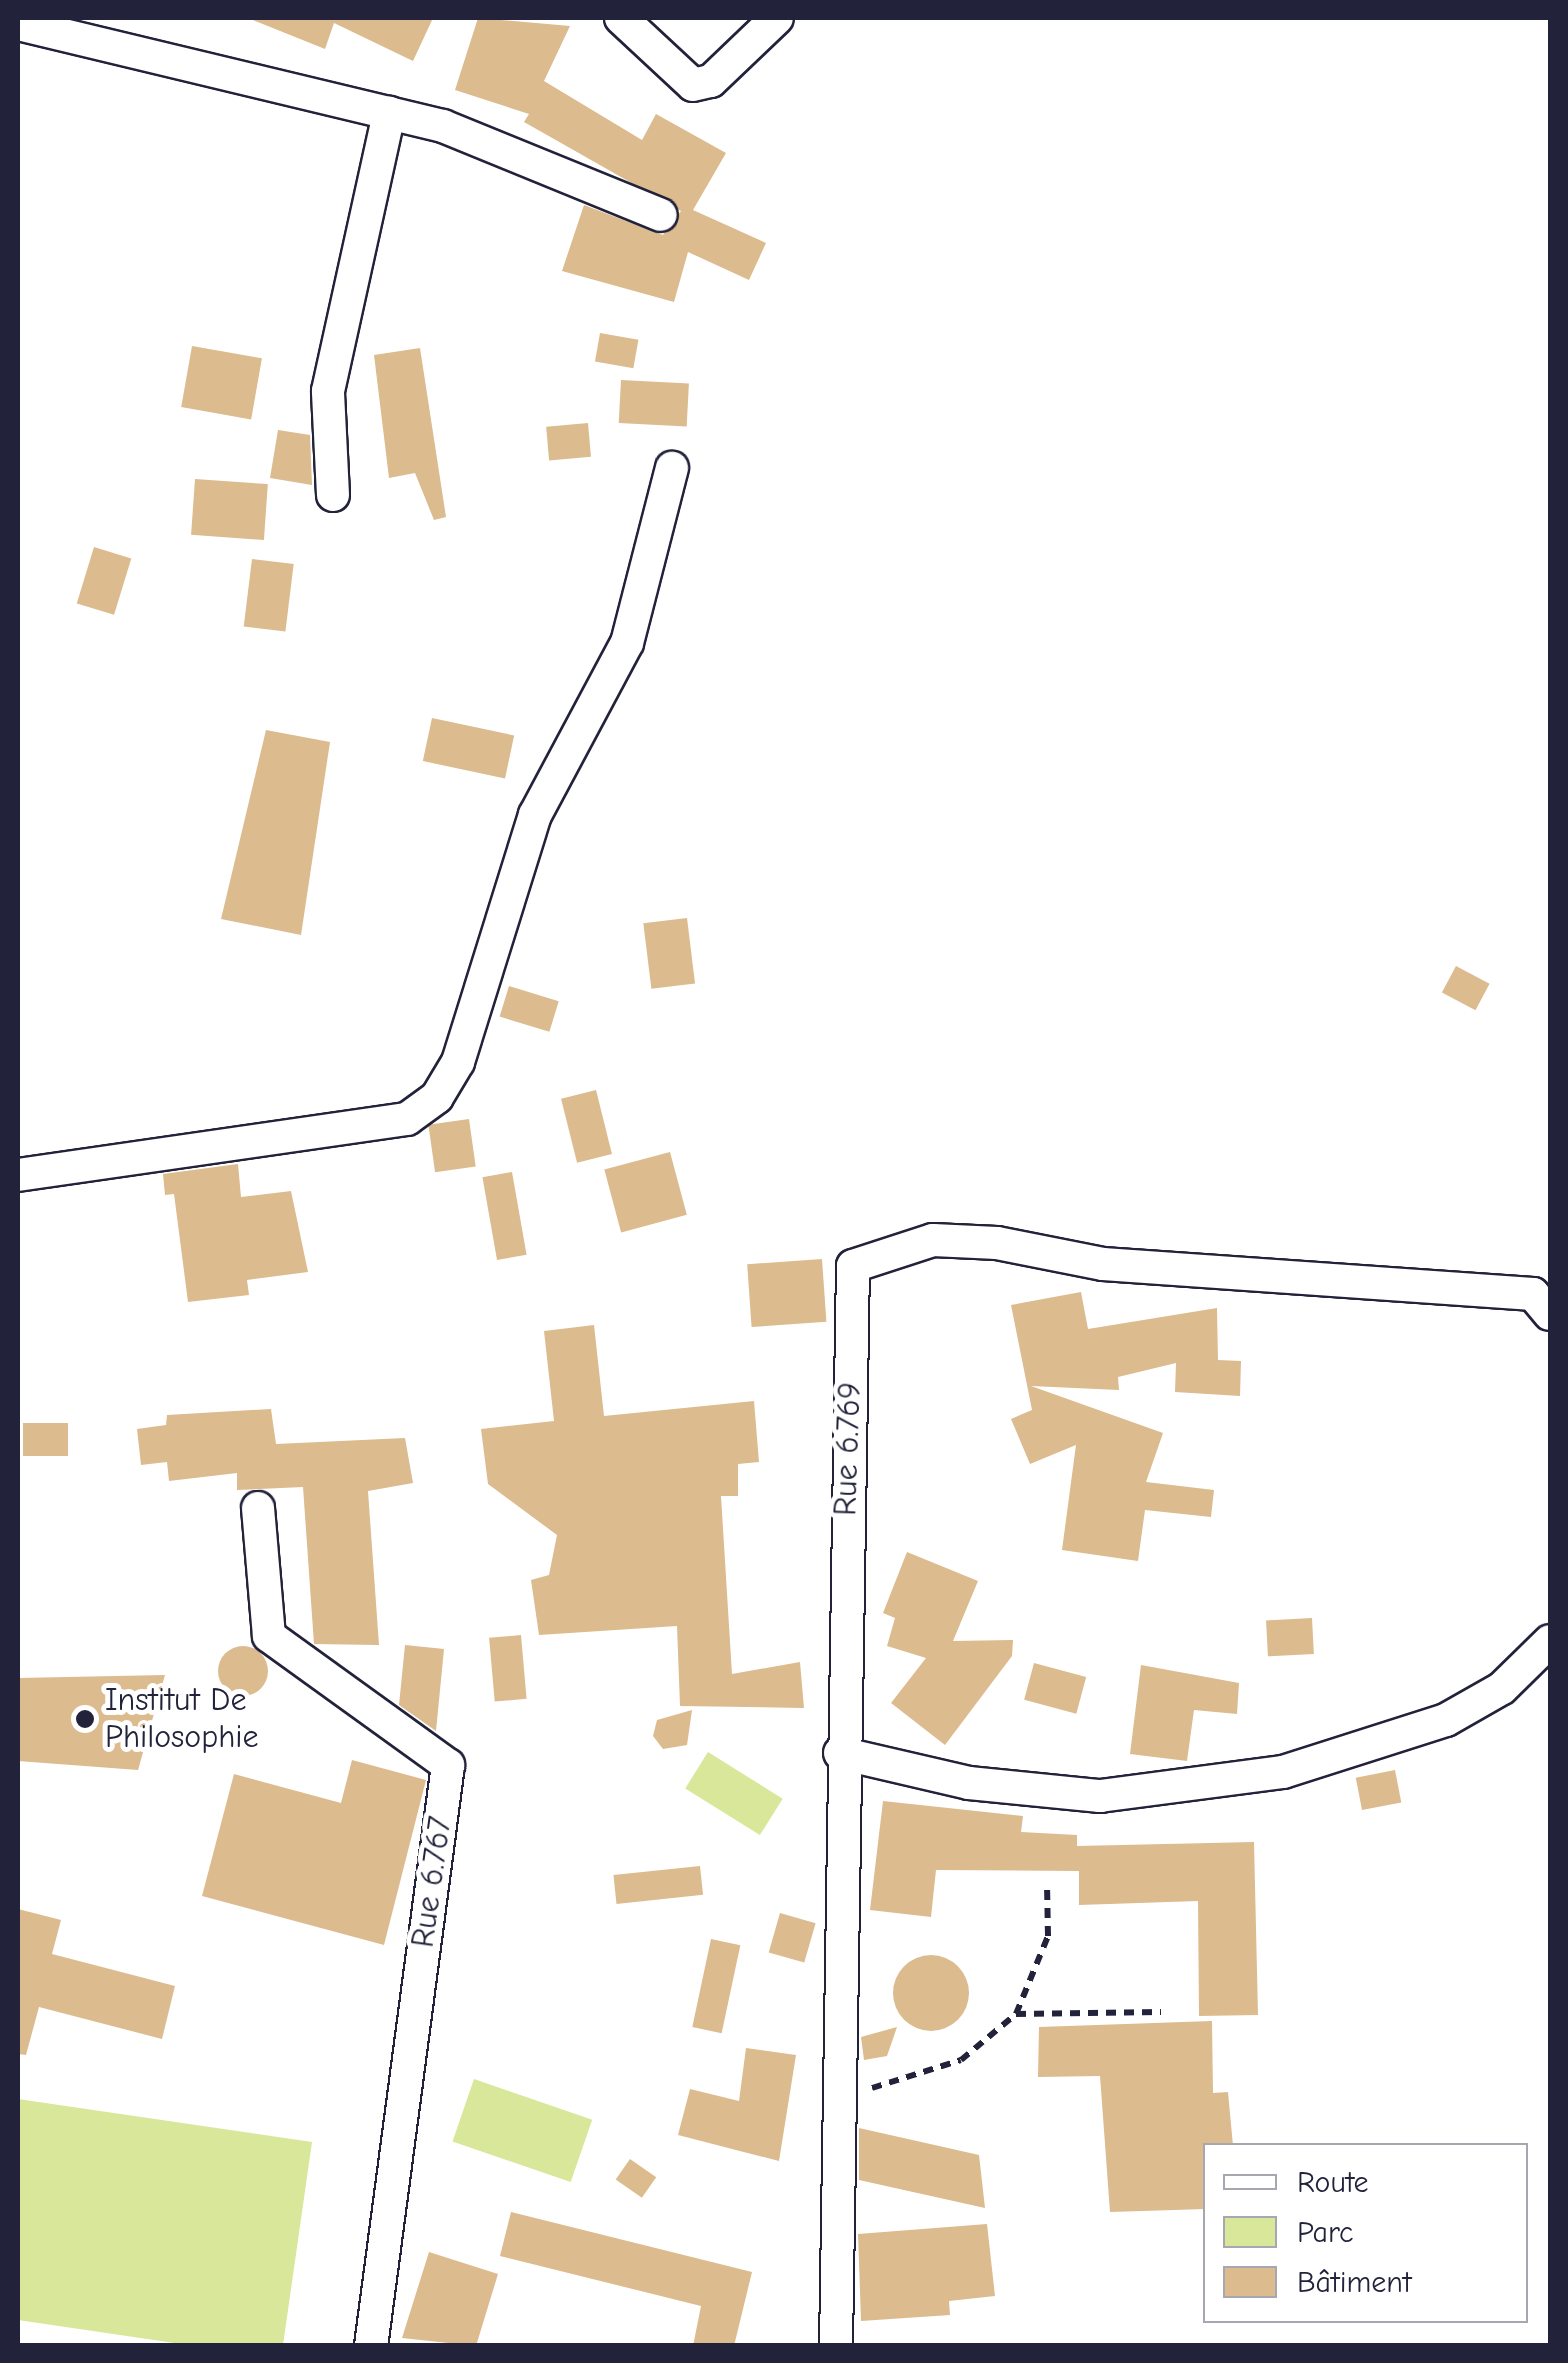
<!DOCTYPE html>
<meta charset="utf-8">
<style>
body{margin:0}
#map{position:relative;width:1568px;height:2363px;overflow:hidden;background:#fff;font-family:"Comic Neue",sans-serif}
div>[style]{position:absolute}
.green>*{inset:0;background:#d8e79a;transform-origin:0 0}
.building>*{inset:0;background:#dcbb8e;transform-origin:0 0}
.round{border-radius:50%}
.path>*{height:6px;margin-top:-3px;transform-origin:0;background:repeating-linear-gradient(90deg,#22223b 0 10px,transparent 0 18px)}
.roads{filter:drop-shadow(2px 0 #22223b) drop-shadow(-2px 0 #22223b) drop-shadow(0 2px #22223b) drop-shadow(0 -2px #22223b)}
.minor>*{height:32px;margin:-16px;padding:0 16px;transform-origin:16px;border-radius:16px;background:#fff}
.dots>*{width:28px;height:28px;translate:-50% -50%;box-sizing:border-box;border:5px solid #fff;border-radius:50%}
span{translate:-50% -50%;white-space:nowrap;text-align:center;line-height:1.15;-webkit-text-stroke:10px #fff;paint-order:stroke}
.street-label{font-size:32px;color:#22223b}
.poi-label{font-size:32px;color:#22223b}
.left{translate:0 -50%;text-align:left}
.frame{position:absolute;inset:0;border:20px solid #22223b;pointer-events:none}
.legend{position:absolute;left:1203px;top:2143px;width:325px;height:180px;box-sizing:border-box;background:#fff;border:2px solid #a7a7b1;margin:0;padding:12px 18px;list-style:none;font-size:30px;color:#22223b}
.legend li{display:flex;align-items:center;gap:20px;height:50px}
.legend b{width:50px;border:2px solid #a7a7b1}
</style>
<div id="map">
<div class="green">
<div style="left:708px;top:1752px;width:88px;height:43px;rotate:32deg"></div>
<div style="left:474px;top:2079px;width:125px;height:66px;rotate:19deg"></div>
<div style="clip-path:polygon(18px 2099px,312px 2142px,283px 2345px,188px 2345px,18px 2320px)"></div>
</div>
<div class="building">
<div style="clip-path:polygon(248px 18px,433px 18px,413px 61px,334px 23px,325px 49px)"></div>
<div style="clip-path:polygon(478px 18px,570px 26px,544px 81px,642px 140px,656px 114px,726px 153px,693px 210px,766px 243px,749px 280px,688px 252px,674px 302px,562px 271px,584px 205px,663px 235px,681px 211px,524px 122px,529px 114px,455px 90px)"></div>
<div style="left:600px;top:333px;width:39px;height:29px;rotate:10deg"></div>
<div style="left:192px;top:346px;width:71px;height:62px;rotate:10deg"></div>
<div style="clip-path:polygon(420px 348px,446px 517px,434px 520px,415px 473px,389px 478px,374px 355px)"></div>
<div style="left:621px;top:380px;width:68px;height:43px;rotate:3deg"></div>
<div style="left:588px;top:423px;width:34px;height:42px;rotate:85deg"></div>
<div style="clip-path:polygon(278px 430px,310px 435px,312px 485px,270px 478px)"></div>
<div style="left:195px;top:479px;width:73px;height:56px;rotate:4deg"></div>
<div style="left:94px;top:547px;width:39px;height:59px;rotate:17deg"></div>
<div style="left:252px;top:559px;width:42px;height:68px;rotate:7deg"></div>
<div style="left:432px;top:718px;width:84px;height:44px;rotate:12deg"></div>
<div style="clip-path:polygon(266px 730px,330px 742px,301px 935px,221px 919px)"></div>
<div style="left:687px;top:918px;width:66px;height:44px;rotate:83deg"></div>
<div style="left:1456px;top:966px;width:38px;height:30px;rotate:28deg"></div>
<div style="left:509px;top:986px;width:52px;height:32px;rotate:17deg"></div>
<div style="left:596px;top:1090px;width:66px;height:36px;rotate:76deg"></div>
<div style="left:469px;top:1119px;width:48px;height:41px;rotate:82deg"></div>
<div style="left:670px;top:1152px;width:65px;height:68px;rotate:75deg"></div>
<div style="clip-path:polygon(238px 1164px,241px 1197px,291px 1191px,308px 1272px,247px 1280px,249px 1295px,188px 1302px,174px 1194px,165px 1195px,163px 1174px)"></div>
<div style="left:512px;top:1172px;width:84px;height:30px;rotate:80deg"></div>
<div style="left:822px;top:1259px;width:63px;height:75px;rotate:86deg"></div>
<div style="clip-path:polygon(1081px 1292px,1088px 1329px,1217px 1308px,1218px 1360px,1241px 1361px,1240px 1396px,1175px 1392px,1176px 1363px,1118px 1377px,1119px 1390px,1031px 1386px,1163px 1433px,1146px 1482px,1214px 1490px,1211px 1517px,1145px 1510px,1138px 1561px,1062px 1550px,1076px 1445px,1030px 1464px,1011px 1419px,1032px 1410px,1011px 1305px)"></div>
<div style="clip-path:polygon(594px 1325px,604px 1416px,754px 1401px,759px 1462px,738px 1464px,738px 1496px,721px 1496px,732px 1674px,800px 1662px,804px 1708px,680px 1706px,677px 1626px,539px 1635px,531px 1580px,549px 1575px,557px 1535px,488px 1484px,481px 1429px,554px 1421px,544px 1331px)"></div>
<div style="clip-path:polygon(271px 1409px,276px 1444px,405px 1438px,413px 1483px,368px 1491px,379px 1645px,314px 1644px,303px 1487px,237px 1490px,237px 1473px,169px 1481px,167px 1462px,141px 1465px,137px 1429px,166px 1425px,167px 1415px)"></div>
<div style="left:23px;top:1423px;width:45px;height:33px"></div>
<div style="clip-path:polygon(907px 1552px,978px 1581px,953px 1641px,1013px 1640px,1012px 1656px,945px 1745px,891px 1703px,926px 1658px,887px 1646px,895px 1618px,883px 1613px)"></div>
<div style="left:1312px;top:1618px;width:36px;height:46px;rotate:87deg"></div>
<div style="left:521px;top:1635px;width:64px;height:32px;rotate:85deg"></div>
<div style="clip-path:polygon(405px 1645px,444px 1649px,436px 1731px,399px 1705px)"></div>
<div class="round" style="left:218px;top:1646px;width:50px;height:50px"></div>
<div style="left:1034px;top:1663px;width:54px;height:38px;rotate:15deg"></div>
<div style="clip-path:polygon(1141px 1665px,1239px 1683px,1237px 1714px,1194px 1710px,1187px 1761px,1130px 1754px)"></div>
<div style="clip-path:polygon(165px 1675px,138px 1770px,18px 1761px,18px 1678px)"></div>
<div style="clip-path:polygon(692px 1710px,687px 1745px,663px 1749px,653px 1736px,657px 1720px)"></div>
<div style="clip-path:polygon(352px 1760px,426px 1780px,384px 1945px,202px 1896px,234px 1774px,341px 1803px)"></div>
<div style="left:1395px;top:1770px;width:33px;height:40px;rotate:79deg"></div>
<div style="clip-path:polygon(883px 1801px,1023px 1816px,1021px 1832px,1077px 1835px,1077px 1846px,1254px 1842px,1258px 2015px,1199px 2016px,1198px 1901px,1079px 1905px,1079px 1871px,936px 1870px,931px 1917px,870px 1910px)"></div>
<div style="left:700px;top:1866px;width:29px;height:87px;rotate:84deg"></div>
<div style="clip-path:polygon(18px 1909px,61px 1920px,52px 1954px,175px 1986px,162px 2039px,39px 2007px,26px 2055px,18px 2054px)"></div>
<div style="left:780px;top:1913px;width:37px;height:41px;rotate:16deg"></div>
<div style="left:711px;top:1939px;width:30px;height:90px;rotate:12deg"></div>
<div class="round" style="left:893px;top:1955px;width:76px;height:76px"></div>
<div style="clip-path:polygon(1212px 2021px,1213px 2093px,1228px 2092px,1233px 2146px,1206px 2146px,1206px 2209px,1110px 2212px,1100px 2076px,1038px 2077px,1039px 2027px)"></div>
<div style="clip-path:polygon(897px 2027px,887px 2056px,864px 2060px,861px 2037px)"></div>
<div style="clip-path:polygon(746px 2048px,796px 2055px,779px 2161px,678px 2135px,690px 2089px,739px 2101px)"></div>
<div style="clip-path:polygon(859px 2128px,979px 2155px,985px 2208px,859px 2180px)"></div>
<div style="left:630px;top:2159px;width:32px;height:25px;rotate:35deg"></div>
<div style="clip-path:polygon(511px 2212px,752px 2272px,734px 2346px,693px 2346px,701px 2306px,500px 2256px)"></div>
<div style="clip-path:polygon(987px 2224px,995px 2296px,949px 2301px,950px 2315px,861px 2321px,858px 2234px)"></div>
<div style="clip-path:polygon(429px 2252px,498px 2274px,476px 2346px,402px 2338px)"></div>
</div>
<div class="path">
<div style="left:1016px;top:2014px;width:145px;rotate:-0.8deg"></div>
<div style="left:872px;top:2088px;width:93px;rotate:-17.5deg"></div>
<div style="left:961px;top:2060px;width:72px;rotate:-39.9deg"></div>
<div style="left:1016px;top:2014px;width:84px;rotate:-67.7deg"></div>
<div style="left:1048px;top:1936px;width:53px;rotate:-91.1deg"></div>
</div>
<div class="roads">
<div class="minor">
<div style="left:621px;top:18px;width:98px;rotate:42.9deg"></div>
<div style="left:693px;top:85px;width:18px;rotate:-13deg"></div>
<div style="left:711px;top:81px;width:91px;rotate:-43.7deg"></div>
<div style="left:18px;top:24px;width:437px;rotate:13.5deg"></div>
<div style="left:443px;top:126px;width:235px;rotate:22.2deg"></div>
<div style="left:333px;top:495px;width:104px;rotate:-92.8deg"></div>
<div style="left:328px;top:391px;width:285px;rotate:-77.6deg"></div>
<div style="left:18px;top:1175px;width:393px;rotate:-8.2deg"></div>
<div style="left:407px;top:1119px;width:37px;rotate:-36deg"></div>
<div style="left:437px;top:1097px;width:41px;rotate:-59deg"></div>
<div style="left:458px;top:1062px;width:259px;rotate:-72.7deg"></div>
<div style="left:535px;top:815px;width:195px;rotate:-61.9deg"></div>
<div style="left:627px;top:643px;width:181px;rotate:-75.6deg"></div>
<div style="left:258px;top:1508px;width:128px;rotate:85.1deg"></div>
<div style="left:269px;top:1636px;width:221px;rotate:35.8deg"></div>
<div style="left:448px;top:1765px;width:586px;rotate:97.55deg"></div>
<div style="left:840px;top:1753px;width:132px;rotate:13.1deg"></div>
<div style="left:969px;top:1783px;width:132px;rotate:5.7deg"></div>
<div style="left:1100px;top:1796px;width:185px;rotate:-7.5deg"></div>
<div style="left:1283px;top:1772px;width:171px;rotate:-17.7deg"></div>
<div style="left:1446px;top:1720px;width:64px;rotate:-29.7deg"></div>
<div style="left:1502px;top:1688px;width:67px;rotate:-44.4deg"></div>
<div style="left:836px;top:2346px;width:1080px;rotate:-89.1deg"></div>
<div style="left:853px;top:1266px;width:84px;rotate:-18deg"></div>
<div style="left:933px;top:1240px;width:64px;rotate:2.7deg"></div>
<div style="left:997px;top:1243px;width:108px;rotate:11.2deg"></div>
<div style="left:1103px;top:1264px;width:431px;rotate:4deg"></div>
<div style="left:1533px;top:1294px;width:26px;rotate:50deg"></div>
</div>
</div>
<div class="dots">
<div style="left:85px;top:1719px;background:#22223b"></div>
</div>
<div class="street-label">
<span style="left:848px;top:1449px;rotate:-88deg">Rue 6.769</span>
<span style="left:432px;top:1882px;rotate:-82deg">Rue 6.767</span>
</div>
<div class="poi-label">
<span class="left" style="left:105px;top:1719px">Institut De<br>Philosophie</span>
</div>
<div class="frame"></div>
<ul class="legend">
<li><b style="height:12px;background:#fff"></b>Route</li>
<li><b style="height:28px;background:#d8e79a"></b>Parc</li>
<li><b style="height:28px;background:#dcbb8e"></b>Bâtiment</li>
</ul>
</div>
